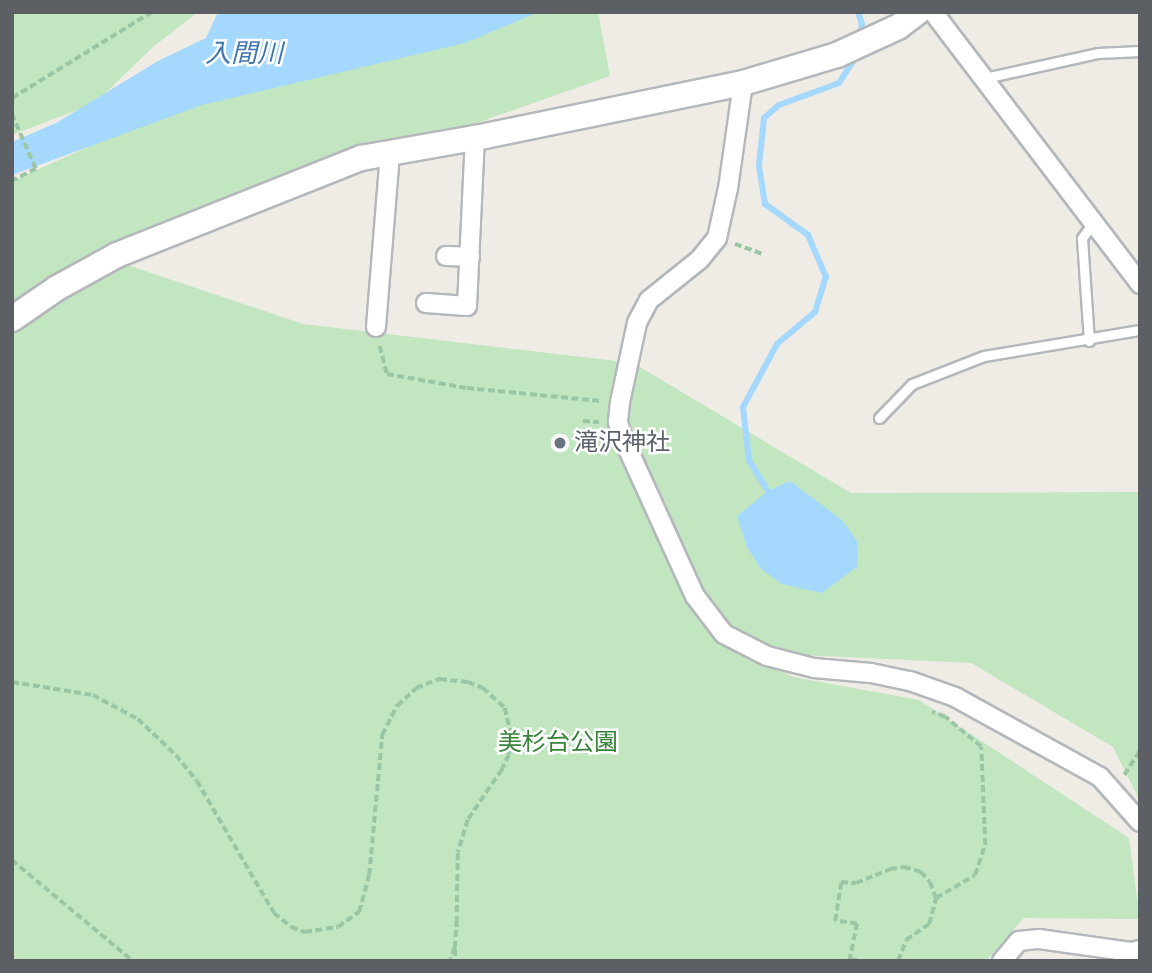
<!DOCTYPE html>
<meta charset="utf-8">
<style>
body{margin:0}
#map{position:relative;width:1152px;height:973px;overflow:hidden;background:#eeece4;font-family:Roboto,"Noto Sans JP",sans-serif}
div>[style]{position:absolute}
.green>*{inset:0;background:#c1e6c0}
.water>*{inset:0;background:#a4d8fe}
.stream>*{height:6px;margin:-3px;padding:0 3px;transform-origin:3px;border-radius:3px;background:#a4d8fe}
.path>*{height:3.5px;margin-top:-1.75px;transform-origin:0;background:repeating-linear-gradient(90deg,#9ac6a5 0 7px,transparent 0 10.5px)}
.roads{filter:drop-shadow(2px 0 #b4b7bb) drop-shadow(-2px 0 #b4b7bb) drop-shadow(0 2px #b4b7bb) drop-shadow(0 -2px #b4b7bb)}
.lane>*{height:9px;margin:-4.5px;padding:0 4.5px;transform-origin:4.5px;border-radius:4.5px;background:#fff}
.street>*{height:18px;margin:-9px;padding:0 9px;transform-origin:9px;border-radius:9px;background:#fff}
.secondary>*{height:24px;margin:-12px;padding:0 12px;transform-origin:12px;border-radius:12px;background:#fff}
.dots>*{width:19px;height:19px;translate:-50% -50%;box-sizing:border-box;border:4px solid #fff;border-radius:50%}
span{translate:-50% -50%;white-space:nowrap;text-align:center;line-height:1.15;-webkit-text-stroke:5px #fff;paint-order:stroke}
.worship-label{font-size:24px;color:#5b616d}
.left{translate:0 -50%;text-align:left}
.park-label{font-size:24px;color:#358238}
.water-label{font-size:26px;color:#4178b0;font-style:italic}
.frame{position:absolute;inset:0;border:14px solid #5c6064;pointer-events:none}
</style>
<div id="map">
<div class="green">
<div style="clip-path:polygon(12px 12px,198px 12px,153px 47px,95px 103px,12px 135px)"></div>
<div style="clip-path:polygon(391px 12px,598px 12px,610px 76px,101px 256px,303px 324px,633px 363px,851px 493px,1140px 492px,1140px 801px,1113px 747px,971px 663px,743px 652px,793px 677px,919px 700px,1129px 838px,1140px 919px,1024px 918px,986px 961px,12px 961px,12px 181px)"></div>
</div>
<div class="water">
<div style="clip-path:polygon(218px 12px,539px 12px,465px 43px,202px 105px,12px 175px,12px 142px,56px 123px,158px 61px,206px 38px)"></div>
<div style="clip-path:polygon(790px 481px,842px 520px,857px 541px,858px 566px,822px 593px,782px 584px,761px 569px,747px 547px,737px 516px,768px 491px)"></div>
</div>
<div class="stream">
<div style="left:858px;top:12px;width:13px;rotate:72deg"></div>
<div style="left:862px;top:24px;width:13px;rotate:99deg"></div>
<div style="left:768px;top:491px;width:36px;rotate:-122deg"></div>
<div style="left:749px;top:460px;width:53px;rotate:-96.5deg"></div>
<div style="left:743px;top:407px;width:72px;rotate:-61.6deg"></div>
<div style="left:777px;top:344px;width:50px;rotate:-40.1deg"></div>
<div style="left:815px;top:312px;width:37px;rotate:-73deg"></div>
<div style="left:826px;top:277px;width:46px;rotate:-113.2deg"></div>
<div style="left:808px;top:235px;width:53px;rotate:-144.2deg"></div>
<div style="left:765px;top:204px;width:39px;rotate:-99deg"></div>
<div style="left:759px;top:165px;width:47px;rotate:-83.9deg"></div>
<div style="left:764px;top:118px;width:20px;rotate:-41deg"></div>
<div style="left:779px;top:105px;width:64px;rotate:-20.1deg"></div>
<div style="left:839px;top:83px;width:33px;rotate:-57deg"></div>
</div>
<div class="path">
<div style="left:12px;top:98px;width:164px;rotate:-31.6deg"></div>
<div style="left:12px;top:114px;width:60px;rotate:66.4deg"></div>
<div style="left:36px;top:169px;width:27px;rotate:153deg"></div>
<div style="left:735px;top:244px;width:30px;rotate:20deg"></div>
<div style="left:380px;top:346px;width:29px;rotate:76deg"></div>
<div style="left:387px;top:374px;width:81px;rotate:9.9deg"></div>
<div style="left:467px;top:388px;width:134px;rotate:5.6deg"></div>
<div style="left:583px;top:421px;width:16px;rotate:4deg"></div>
<div style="left:12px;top:682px;width:82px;rotate:9.1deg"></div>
<div style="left:93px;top:695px;width:51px;rotate:28.1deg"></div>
<div style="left:138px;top:719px;width:52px;rotate:43.5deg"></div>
<div style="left:176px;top:755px;width:33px;rotate:51deg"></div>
<div style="left:197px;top:781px;width:153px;rotate:59.7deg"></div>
<div style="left:274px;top:913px;width:22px;rotate:39deg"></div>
<div style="left:291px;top:927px;width:15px;rotate:20deg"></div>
<div style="left:305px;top:932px;width:33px;rotate:-9deg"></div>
<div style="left:338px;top:927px;width:26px;rotate:-36deg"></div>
<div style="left:359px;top:912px;width:38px;rotate:-75deg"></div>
<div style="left:369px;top:875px;width:141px;rotate:-84.7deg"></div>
<div style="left:382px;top:735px;width:33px;rotate:-63deg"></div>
<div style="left:397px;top:706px;width:26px;rotate:-43deg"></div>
<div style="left:416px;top:688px;width:26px;rotate:-21deg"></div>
<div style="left:440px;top:679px;width:28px;rotate:6deg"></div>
<div style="left:468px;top:682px;width:16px;rotate:22deg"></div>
<div style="left:483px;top:688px;width:30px;rotate:42deg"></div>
<div style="left:505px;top:708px;width:32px;rotate:77deg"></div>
<div style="left:512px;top:739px;width:16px;rotate:101deg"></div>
<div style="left:509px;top:755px;width:17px;rotate:115deg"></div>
<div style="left:502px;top:770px;width:60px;rotate:124.2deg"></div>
<div style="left:468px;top:820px;width:34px;rotate:107deg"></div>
<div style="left:458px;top:853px;width:67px;rotate:90.9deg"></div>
<div style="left:457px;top:920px;width:28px;rotate:94deg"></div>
<div style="left:455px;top:948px;width:14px;rotate:111deg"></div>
<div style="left:1124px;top:775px;width:30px;rotate:-57deg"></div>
<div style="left:12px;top:860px;width:158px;rotate:39.9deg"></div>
<div style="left:455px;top:949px;width:12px;rotate:85deg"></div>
<div style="left:850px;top:959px;width:12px;rotate:9deg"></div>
<div style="left:849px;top:961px;width:38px;rotate:-78deg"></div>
<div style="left:857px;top:924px;width:22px;rotate:-172deg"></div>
<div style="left:835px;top:921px;width:39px;rotate:-81deg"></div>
<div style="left:841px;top:882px;width:15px;rotate:4deg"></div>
<div style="left:856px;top:883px;width:37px;rotate:-22deg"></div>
<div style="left:890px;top:869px;width:14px;rotate:-8deg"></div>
<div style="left:904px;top:867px;width:18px;rotate:16deg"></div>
<div style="left:921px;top:872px;width:13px;rotate:48deg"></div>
<div style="left:930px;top:882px;width:17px;rotate:69deg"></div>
<div style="left:936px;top:898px;width:45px;rotate:-30.5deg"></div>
<div style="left:975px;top:875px;width:32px;rotate:-72deg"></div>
<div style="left:985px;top:845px;width:98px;rotate:-92.3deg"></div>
<div style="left:981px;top:747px;width:47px;rotate:-140.2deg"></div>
<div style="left:945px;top:717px;width:14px;rotate:-159deg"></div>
<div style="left:898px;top:961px;width:22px;rotate:-69deg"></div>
<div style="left:906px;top:940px;width:28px;rotate:-35deg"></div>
<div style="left:929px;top:924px;width:27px;rotate:-75deg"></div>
</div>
<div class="roads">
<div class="lane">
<div style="left:985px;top:78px;width:116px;rotate:-12.5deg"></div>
<div style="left:1098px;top:53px;width:42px;rotate:-2.7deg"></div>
<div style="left:1089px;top:341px;width:103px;rotate:-93.9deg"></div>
<div style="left:1082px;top:238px;width:19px;rotate:-54deg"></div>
<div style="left:879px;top:418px;width:47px;rotate:-45.9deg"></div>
<div style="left:912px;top:384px;width:77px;rotate:-21.3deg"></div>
<div style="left:984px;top:356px;width:158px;rotate:-9.5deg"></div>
</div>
<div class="street">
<div style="left:933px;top:12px;width:342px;rotate:52.7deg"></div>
<div style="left:743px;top:83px;width:106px;rotate:98.1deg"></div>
<div style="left:728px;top:188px;width:51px;rotate:102.4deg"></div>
<div style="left:717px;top:238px;width:28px;rotate:129deg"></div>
<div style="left:699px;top:260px;width:64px;rotate:141.3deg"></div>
<div style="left:649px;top:300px;width:26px;rotate:118deg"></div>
<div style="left:637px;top:323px;width:81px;rotate:102.1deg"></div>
<div style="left:620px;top:402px;width:20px;rotate:96deg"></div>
<div style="left:618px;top:422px;width:15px;rotate:74deg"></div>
<div style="left:622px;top:436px;width:176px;rotate:65.5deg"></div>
<div style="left:695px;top:596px;width:48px;rotate:52.7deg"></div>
<div style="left:724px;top:634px;width:48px;rotate:27.1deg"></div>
<div style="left:767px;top:656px;width:49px;rotate:14.3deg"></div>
<div style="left:814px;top:668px;width:57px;rotate:5deg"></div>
<div style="left:871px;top:673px;width:40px;rotate:12deg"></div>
<div style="left:910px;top:681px;width:48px;rotate:19.6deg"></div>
<div style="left:955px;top:697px;width:166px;rotate:28.9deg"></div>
<div style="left:1100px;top:777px;width:60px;rotate:48.4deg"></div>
<div style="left:446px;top:256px;width:24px;rotate:2deg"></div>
<div style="left:426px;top:303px;width:41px;rotate:4.2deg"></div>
<div style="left:467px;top:306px;width:168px;rotate:-87.3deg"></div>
<div style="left:376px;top:327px;width:175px;rotate:-85.4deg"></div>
<div style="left:1002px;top:961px;width:26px;rotate:-50deg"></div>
<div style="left:1019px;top:941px;width:20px;rotate:-6deg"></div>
<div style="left:1039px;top:939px;width:94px;rotate:8deg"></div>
<div style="left:1132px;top:952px;width:8px;rotate:-14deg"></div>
</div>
<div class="secondary">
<div style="left:12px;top:319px;width:55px;rotate:-34.6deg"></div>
<div style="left:57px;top:288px;width:68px;rotate:-28.8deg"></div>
<div style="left:117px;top:255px;width:263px;rotate:-21.7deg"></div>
<div style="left:361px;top:158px;width:116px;rotate:-10deg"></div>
<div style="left:475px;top:138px;width:274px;rotate:-11.6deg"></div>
<div style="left:743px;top:83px;width:98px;rotate:-16.6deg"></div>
<div style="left:837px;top:55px;width:67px;rotate:-24.7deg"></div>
<div style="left:898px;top:27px;width:25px;rotate:-37deg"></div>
</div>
</div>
<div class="dots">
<div style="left:560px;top:443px;background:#6b7280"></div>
</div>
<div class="worship-label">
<span class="left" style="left:574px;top:443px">滝沢神社</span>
</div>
<div class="park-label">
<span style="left:558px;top:743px">美杉台公園</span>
</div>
<div class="water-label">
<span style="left:244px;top:54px">入間川</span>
</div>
<div class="frame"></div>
</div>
